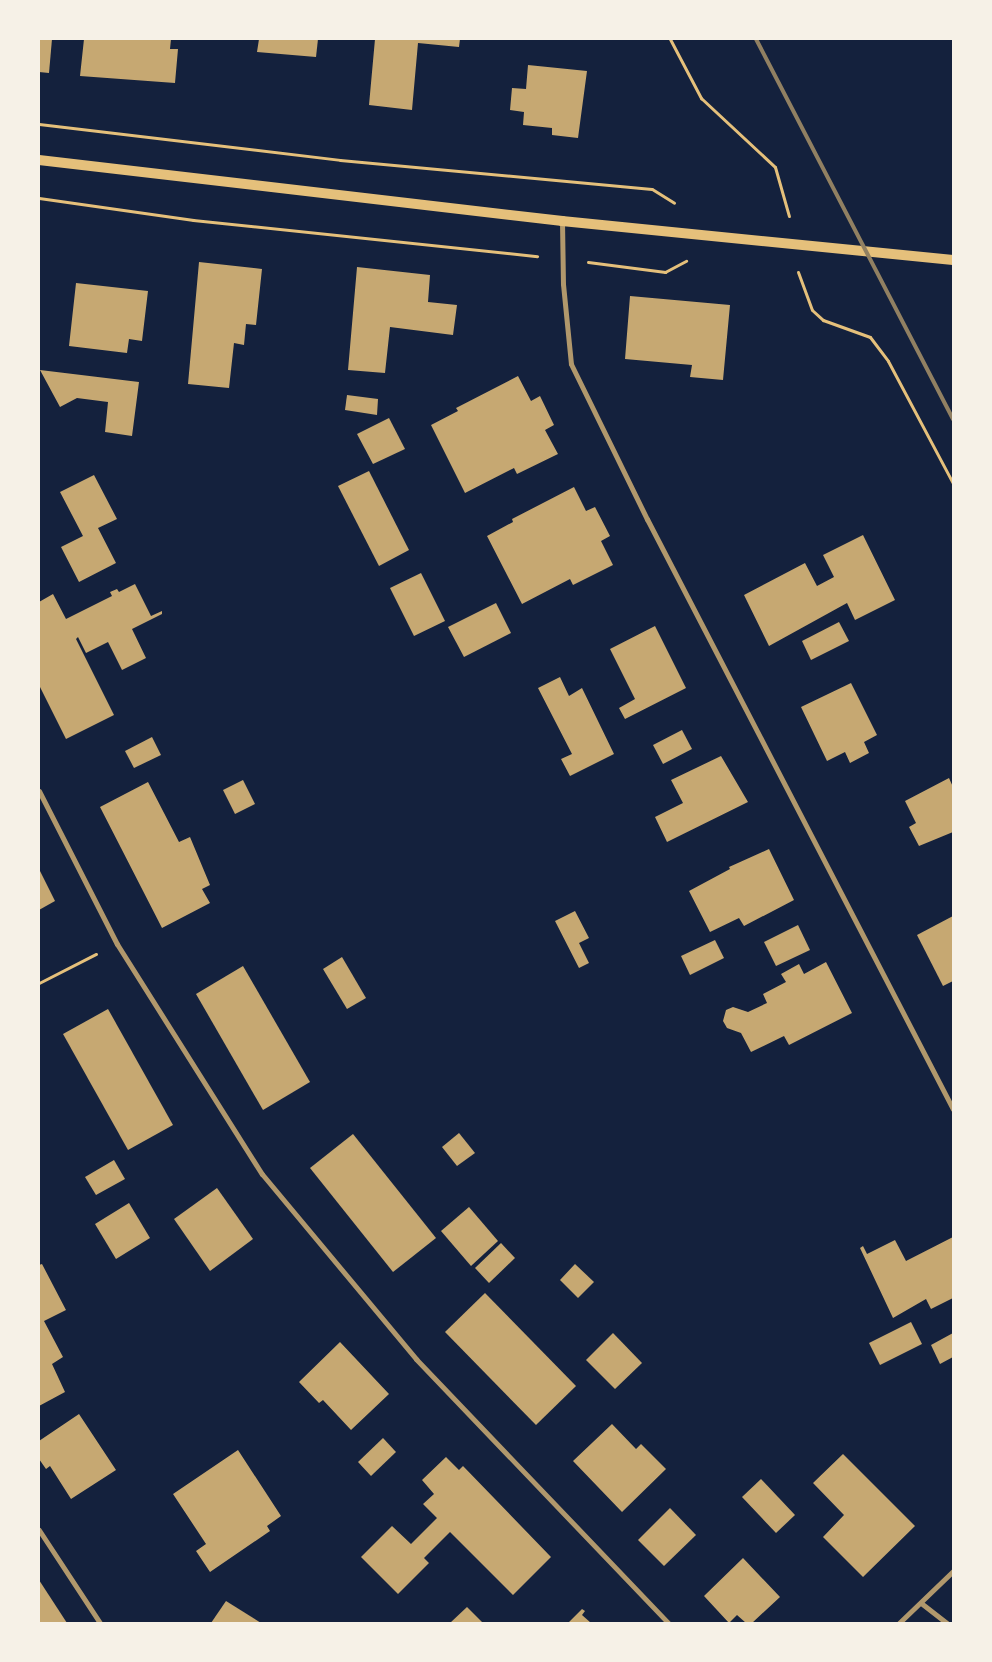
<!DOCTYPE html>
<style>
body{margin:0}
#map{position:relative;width:992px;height:1662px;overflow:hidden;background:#14213d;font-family:Poppins,sans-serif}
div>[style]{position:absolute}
.building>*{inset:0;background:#c6a872}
.path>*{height:3px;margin:-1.5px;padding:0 1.5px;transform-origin:1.5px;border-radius:1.5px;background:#e5c07b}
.minor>*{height:5px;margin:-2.5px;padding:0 2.5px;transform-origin:2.5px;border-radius:2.5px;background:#b1986c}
.secondary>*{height:10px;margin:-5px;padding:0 5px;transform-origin:5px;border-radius:5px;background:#e5c07b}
.rail>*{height:4px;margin:-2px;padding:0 2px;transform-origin:2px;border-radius:2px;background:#918062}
span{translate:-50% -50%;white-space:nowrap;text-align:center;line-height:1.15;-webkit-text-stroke:4.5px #f6f1e7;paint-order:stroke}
.frame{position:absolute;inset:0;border:40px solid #f6f1e7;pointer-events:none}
</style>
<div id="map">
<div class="building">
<div style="clip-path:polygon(39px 39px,52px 39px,49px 73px,39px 72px)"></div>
<div style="clip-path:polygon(84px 39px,171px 39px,170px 49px,178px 49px,175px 83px,80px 76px)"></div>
<div style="clip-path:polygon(259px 39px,318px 39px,316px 57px,257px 52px)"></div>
<div style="clip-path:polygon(375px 39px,460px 39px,459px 47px,418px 43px,412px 110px,369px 105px)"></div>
<div style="clip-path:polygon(528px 65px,587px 71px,578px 138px,552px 135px,552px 128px,523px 125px,524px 112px,510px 110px,512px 88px,526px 89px)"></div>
<div style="clip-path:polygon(199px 262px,262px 269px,256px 325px,246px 324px,244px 345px,234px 343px,229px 388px,188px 384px)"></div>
<div style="clip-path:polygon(357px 267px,430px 275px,428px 302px,457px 305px,453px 335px,390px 327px,385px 373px,348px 370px)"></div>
<div style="clip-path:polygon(76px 283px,148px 291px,142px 341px,129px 339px,127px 353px,69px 346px)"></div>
<div style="clip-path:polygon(630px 296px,730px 305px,723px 380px,690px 377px,692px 365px,625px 359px)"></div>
<div style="clip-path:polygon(40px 370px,139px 382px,132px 436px,105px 432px,108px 402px,77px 398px,60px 407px)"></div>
<div style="clip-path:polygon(518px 376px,531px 401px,540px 396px,554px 425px,545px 430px,558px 454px,517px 474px,514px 468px,465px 493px,431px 425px,458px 411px,456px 408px)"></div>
<div style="clip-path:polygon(347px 395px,378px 399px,377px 415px,345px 410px)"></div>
<div style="clip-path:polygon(389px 418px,405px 449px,373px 464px,357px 434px)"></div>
<div style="clip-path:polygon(369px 471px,409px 550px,379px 566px,338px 486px)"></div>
<div style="clip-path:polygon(94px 475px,117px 519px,98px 528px,116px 563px,79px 582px,61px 547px,83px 536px,60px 492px)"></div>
<div style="clip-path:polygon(574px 487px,586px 511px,595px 507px,610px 536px,601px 541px,613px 565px,573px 585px,570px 579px,522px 604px,487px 536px,513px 522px,512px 519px)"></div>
<div style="clip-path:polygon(863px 535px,895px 600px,855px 620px,847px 603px,769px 646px,744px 595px,805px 563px,817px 586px,834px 577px,823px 555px)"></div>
<div style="clip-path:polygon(421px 573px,445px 621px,414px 636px,390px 588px)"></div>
<div style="clip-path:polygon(135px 584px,151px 616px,162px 611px,162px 614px,132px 629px,146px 658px,122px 670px,108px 642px,86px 653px,78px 637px,76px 639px,114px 715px,66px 739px,39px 685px,39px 602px,53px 594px,66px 619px,112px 596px,110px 592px,117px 589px,119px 592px)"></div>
<div style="clip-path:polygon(496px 603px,511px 633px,464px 657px,448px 627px)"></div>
<div style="clip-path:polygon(839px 622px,849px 641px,811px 660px,802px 641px)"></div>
<div style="clip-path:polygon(655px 626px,686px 688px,625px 719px,619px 708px,635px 699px,610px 649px)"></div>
<div style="clip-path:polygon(560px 677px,569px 696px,582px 688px,614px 754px,570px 776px,561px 759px,572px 754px,538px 688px)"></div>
<div style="clip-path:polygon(851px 683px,877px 735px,864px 742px,869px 753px,850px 763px,845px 752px,827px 761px,801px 707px)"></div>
<div style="clip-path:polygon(682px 730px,692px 749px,663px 764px,653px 745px)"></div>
<div style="clip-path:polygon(152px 737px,161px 755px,134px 768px,125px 751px)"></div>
<div style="clip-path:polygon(721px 756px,748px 802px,667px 842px,655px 817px,683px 803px,671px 780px)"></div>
<div style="clip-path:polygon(949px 778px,953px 787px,953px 832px,919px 846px,909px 827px,916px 823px,905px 801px)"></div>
<div style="clip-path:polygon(243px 780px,255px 804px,235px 814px,223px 790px)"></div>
<div style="clip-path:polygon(148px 782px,179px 842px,190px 837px,210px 885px,202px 889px,210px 903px,162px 928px,100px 807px)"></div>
<div style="clip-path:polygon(769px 849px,794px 900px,744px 926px,739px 918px,710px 932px,689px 891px,730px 869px,729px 867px)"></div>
<div style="clip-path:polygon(39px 869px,55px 901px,39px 910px)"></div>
<div style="clip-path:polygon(575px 911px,589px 938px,579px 943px,589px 963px,579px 968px,555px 921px)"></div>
<div style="clip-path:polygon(953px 916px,953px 981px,943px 986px,917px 935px)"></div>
<div style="clip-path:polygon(798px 925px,810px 950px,776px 966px,764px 942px)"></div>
<div style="clip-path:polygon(715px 940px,724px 958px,690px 975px,681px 956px)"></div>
<div style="clip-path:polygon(342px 957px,366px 998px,347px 1009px,323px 969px)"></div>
<div style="clip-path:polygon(826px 962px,852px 1013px,789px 1045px,784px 1036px,751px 1052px,741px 1033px,727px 1028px,723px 1021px,726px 1010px,733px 1007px,748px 1012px,767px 1003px,763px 994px,786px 982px,781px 974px,799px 964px,804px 974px)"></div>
<div style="clip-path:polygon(243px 966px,310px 1082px,263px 1110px,196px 994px)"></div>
<div style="clip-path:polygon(108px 1009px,173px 1125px,128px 1150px,63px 1034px)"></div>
<div style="clip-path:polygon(459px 1133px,475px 1153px,457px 1166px,442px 1147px)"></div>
<div style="clip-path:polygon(353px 1134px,436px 1238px,393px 1272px,310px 1168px)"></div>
<div style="clip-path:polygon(114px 1160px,125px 1179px,96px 1195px,85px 1177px)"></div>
<div style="clip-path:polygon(217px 1188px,253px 1239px,210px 1271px,174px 1219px)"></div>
<div style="clip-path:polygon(129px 1203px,150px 1238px,116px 1259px,95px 1224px)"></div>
<div style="clip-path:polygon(469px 1207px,498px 1241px,471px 1266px,441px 1231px)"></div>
<div style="clip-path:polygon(953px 1237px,953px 1298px,931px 1309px,926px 1299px,893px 1318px,860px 1248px,863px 1246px,867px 1254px,895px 1240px,906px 1261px)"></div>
<div style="clip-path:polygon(501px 1243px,515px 1258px,489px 1283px,475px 1268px)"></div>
<div style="clip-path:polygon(42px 1264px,66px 1310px,44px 1321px,63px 1357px,52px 1364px,65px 1392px,39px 1406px,39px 1265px)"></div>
<div style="clip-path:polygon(575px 1264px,594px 1282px,578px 1298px,560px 1280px)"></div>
<div style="clip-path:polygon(485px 1293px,576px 1386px,536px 1425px,445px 1332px)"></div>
<div style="clip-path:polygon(911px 1322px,922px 1344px,880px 1365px,869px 1343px)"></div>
<div style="clip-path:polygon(613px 1333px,642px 1363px,615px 1389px,586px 1360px)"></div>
<div style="clip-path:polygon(953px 1333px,953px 1357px,940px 1364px,931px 1345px)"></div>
<div style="clip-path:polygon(340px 1342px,389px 1394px,351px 1430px,323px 1400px,319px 1403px,299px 1382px)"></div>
<div style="clip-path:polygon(79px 1414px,116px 1470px,71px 1499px,50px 1466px,46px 1469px,39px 1459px,39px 1441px)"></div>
<div style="clip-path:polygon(612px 1424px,636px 1449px,641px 1444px,666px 1469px,622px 1512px,573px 1461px)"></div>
<div style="clip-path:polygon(383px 1438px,396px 1452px,371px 1476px,358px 1462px)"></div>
<div style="clip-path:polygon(238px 1450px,281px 1516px,267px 1526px,270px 1531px,210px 1572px,196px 1551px,206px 1544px,173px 1494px)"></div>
<div style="clip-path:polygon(843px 1454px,915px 1526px,863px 1577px,823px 1537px,844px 1515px,813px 1483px)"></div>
<div style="clip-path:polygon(446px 1457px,459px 1470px,463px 1466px,551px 1557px,513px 1595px,450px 1532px,424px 1558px,429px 1563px,398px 1594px,361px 1557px,392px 1526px,411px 1544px,437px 1518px,423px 1504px,434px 1494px,422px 1480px)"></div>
<div style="clip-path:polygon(761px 1479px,795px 1515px,776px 1533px,742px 1497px)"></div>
<div style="clip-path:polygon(670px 1508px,696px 1535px,664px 1566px,638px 1540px)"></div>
<div style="clip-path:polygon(743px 1558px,780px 1597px,752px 1623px,746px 1623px,737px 1615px,729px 1623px,704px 1596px)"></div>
<div style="clip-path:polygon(39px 1580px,67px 1623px,39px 1623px)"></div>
<div style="clip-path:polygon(226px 1601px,261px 1623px,211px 1623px)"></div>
<div style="clip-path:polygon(467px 1607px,483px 1623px,450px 1623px)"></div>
<div style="clip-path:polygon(582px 1609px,585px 1611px,582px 1615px,591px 1623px,568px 1623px)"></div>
</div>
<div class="path">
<div style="left:670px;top:39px;width:67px;rotate:62.3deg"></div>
<div style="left:701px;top:98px;width:101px;rotate:43deg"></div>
<div style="left:775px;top:167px;width:51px;rotate:74.1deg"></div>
<div style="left:39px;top:124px;width:303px;rotate:6.8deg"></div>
<div style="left:340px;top:160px;width:313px;rotate:5.3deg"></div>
<div style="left:652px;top:189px;width:26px;rotate:32deg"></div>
<div style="left:39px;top:198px;width:156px;rotate:8.1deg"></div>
<div style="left:193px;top:220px;width:346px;rotate:6deg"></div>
<div style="left:588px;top:262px;width:78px;rotate:7.4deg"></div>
<div style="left:665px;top:272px;width:24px;rotate:-28deg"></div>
<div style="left:798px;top:272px;width:40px;rotate:69.8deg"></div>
<div style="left:812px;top:310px;width:15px;rotate:42deg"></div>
<div style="left:823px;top:320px;width:50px;rotate:19.9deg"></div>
<div style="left:870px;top:337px;width:30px;rotate:53deg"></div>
<div style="left:888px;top:361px;width:138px;rotate:62deg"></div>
<div style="left:39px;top:983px;width:64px;rotate:-27deg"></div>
</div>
<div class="minor">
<div style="left:562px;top:221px;width:63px;rotate:89.1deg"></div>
<div style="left:563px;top:284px;width:80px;rotate:84.3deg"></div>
<div style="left:571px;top:364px;width:173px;rotate:63.9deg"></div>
<div style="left:647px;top:519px;width:665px;rotate:62.59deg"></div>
<div style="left:39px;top:791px;width:172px;rotate:63deg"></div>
<div style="left:117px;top:944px;width:272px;rotate:57.8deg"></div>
<div style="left:262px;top:1174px;width:241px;rotate:50.2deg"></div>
<div style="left:416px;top:1359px;width:365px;rotate:46.3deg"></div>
<div style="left:39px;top:1530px;width:111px;rotate:56.7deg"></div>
<div style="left:921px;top:1603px;width:33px;rotate:38deg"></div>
<div style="left:899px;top:1623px;width:75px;rotate:-43.9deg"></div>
</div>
<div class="secondary">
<div style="left:39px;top:160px;width:527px;rotate:6.65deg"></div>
<div style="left:562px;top:221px;width:393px;rotate:5.7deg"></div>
</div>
<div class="rail">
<div style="left:756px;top:39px;width:428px;rotate:62.6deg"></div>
</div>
<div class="frame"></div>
</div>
